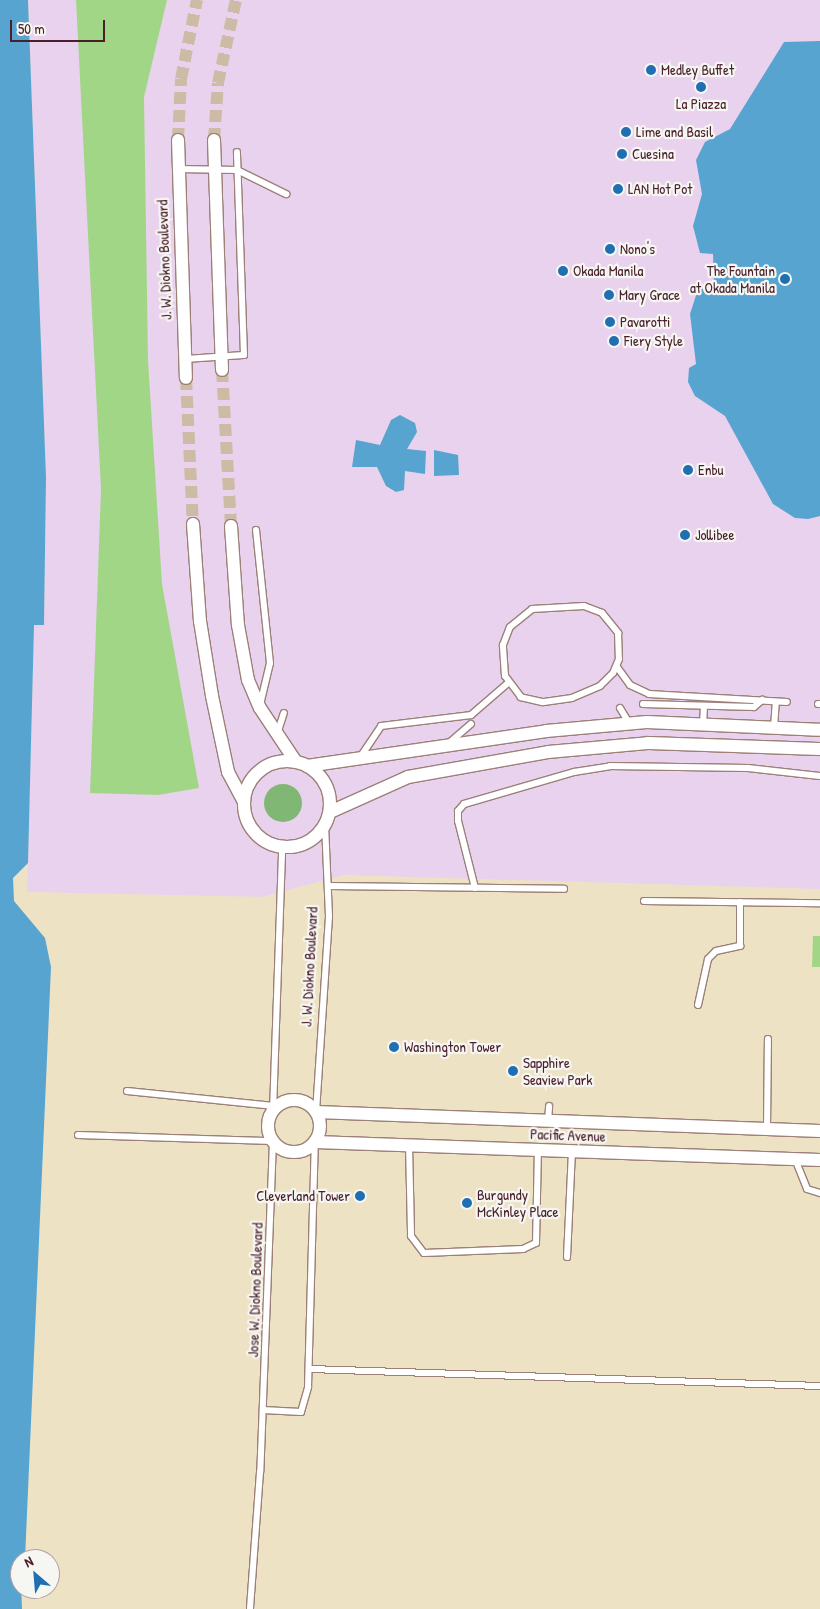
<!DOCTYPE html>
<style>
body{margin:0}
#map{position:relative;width:820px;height:1609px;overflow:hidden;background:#eee2c5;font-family:"Patrick Hand",sans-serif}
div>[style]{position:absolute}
.built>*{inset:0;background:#e9d2ed}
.green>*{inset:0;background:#a2d687}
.forest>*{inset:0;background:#81b774}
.round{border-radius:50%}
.water>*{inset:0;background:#57a4d0}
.minor-tunnel>*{height:12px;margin-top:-6px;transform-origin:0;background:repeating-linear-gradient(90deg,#cdbba6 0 12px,transparent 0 18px)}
.roads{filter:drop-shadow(1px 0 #9c8078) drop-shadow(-1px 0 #9c8078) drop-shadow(0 1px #9c8078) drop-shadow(0 -1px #9c8078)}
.service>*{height:6px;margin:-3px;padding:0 3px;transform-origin:3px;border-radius:3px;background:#fff}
.minor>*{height:12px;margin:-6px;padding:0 6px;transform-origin:6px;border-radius:6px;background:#fff}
.minor>.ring{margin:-6px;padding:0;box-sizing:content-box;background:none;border:12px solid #fff;border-radius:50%}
.dots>*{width:14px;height:14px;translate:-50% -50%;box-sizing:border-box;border:2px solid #f6f6f2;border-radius:50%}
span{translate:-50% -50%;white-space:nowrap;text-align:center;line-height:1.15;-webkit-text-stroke:4.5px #f6f6f2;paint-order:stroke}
.poi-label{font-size:15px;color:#4a1f2b}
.left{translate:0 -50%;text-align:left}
.right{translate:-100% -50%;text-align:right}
.street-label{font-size:15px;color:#4a1f2b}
.north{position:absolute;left:10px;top:1549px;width:50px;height:50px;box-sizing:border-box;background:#f6f6f2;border:1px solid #b1a0a2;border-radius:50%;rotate:333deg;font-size:14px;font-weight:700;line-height:20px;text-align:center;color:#4a1f2b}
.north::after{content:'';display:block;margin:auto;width:18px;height:22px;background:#1f6fb2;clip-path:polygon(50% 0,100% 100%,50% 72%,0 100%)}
.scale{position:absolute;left:10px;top:20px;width:95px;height:22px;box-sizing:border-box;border:2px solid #4a1f2b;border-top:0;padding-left:6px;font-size:15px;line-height:18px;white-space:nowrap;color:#4a1f2b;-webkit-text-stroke:4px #f6f6f2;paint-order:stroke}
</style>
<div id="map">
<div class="built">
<div style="clip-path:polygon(28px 0,820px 0,820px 889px,344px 875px,262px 897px,27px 892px,34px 625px,44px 625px,46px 477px)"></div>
</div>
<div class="green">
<div style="clip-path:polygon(76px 0,167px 0,144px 97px,148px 360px,162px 584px,199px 788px,158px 795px,90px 793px,101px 489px)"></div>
<div style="clip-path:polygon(813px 936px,820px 936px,820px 967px,812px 967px)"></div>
</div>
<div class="forest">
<div class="round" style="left:264px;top:784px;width:38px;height:38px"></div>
</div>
<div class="water">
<div style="clip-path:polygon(0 0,28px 0,46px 477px,44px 625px,34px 625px,28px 863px,13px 878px,14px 901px,45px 938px,51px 967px,25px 1559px,20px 1559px,22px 1609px,0 1609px)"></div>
<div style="clip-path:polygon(820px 41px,820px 516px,808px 519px,795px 518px,773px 504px,725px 416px,695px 396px,688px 382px,689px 368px,696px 364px,690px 314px,699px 286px,714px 284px,713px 254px,700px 253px,693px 226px,702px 194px,696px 160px,705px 142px,730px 129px,784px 42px)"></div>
<div style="clip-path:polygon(400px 415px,415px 423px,417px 432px,407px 449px,426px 451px,425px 474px,405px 471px,404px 490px,396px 492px,386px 486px,377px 467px,352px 467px,356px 440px,380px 445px,391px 420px)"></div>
<div style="clip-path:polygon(434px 450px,458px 455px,459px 475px,434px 476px)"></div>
</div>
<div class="minor-tunnel">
<div style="left:178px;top:140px;width:61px;rotate:-87.2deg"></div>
<div style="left:181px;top:79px;width:81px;rotate:-78.6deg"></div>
<div style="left:214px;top:140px;width:57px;rotate:-86deg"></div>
<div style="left:218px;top:83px;width:85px;rotate:-77.8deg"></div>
<div style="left:222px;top:370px;width:156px;rotate:86.7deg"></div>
<div style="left:186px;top:378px;width:146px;rotate:87.3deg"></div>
</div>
<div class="roads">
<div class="service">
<div style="left:178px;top:169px;width:59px;rotate:1deg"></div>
<div style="left:237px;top:170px;width:55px;rotate:26.1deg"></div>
<div style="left:185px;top:359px;width:59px;rotate:-3.9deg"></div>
<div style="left:244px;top:355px;width:203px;rotate:-92deg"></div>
<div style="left:256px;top:530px;width:134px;rotate:84deg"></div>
<div style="left:270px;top:663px;width:43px;rotate:103.4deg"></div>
<div style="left:584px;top:606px;width:19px;rotate:21deg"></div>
<div style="left:602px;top:613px;width:26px;rotate:51deg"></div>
<div style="left:618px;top:633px;width:26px;rotate:88deg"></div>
<div style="left:619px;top:659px;width:15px;rotate:113deg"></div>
<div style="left:613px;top:673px;width:18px;rotate:135deg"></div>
<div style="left:600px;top:686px;width:30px;rotate:157deg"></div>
<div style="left:572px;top:698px;width:30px;rotate:172deg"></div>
<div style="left:542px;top:702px;width:22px;rotate:-167deg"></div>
<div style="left:521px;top:697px;width:26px;rotate:-127deg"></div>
<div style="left:505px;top:676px;width:31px;rotate:-94deg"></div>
<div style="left:503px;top:645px;width:19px;rotate:-69deg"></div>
<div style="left:510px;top:627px;width:28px;rotate:-39deg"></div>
<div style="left:532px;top:609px;width:52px;rotate:-3.3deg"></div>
<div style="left:617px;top:667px;width:22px;rotate:54deg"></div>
<div style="left:630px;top:685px;width:21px;rotate:25deg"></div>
<div style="left:649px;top:694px;width:138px;rotate:3.3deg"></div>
<div style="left:643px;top:704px;width:111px;rotate:1.5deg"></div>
<div style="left:754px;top:707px;width:11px;rotate:-41deg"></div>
<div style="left:818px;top:704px;width:2px"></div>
<div style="left:620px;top:708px;width:17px;rotate:59deg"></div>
<div style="left:703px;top:725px;width:19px;rotate:-87deg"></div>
<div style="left:774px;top:728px;width:26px;rotate:-86deg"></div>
<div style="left:277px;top:734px;width:22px;rotate:-72deg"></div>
<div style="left:449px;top:743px;width:29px;rotate:-41deg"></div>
<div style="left:361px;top:756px;width:36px;rotate:-56deg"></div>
<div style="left:381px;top:726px;width:91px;rotate:-7deg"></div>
<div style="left:471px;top:715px;width:49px;rotate:-40.9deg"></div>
<div style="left:329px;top:886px;width:235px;rotate:0.7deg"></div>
<div style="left:475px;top:888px;width:69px;rotate:-104.2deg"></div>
<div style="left:458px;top:821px;width:10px;rotate:-90deg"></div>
<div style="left:458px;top:811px;width:9px;rotate:-49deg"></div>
<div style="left:464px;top:804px;width:115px;rotate:-16.2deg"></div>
<div style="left:574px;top:772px;width:36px;rotate:-9deg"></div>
<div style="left:610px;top:766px;width:138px;rotate:0.8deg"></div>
<div style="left:748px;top:768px;width:72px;rotate:6.3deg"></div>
<div style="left:644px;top:901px;width:176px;rotate:0.7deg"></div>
<div style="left:698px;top:1005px;width:47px;rotate:-77.7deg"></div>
<div style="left:708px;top:959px;width:11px;rotate:-45deg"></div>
<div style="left:716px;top:951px;width:25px;rotate:-12deg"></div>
<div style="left:740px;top:946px;width:44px;rotate:-90deg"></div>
<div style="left:127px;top:1091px;width:148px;rotate:5.8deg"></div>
<div style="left:273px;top:1111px;width:264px;rotate:-88deg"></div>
<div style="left:316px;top:1112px;width:196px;rotate:-86.2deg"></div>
<div style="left:329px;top:916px;width:92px;rotate:-92.5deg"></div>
<div style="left:548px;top:1122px;width:16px;rotate:-86deg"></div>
<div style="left:767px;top:1129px;width:90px;rotate:-89.4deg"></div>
<div style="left:78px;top:1135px;width:195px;rotate:1.8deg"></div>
<div style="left:273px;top:1141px;width:331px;rotate:92.2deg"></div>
<div style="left:260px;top:1472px;width:137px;rotate:94.2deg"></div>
<div style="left:409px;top:1145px;width:91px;rotate:88.7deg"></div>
<div style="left:411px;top:1236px;width:21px;rotate:53deg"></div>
<div style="left:424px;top:1253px;width:99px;rotate:-2.3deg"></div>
<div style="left:523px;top:1249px;width:14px;rotate:-25deg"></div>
<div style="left:536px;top:1243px;width:93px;rotate:-88.8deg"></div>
<div style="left:795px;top:1159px;width:32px;rotate:68deg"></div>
<div style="left:807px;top:1189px;width:14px;rotate:17deg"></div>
<div style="left:567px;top:1257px;width:105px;rotate:-87.3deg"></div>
<div style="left:310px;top:1369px;width:510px;rotate:1.91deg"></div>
<div style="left:263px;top:1410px;width:38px;rotate:3deg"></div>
<div style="left:301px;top:1412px;width:26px;rotate:-74deg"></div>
<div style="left:308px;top:1387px;width:245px;rotate:-88.4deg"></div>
</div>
<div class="minor">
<div style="left:178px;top:140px;width:238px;rotate:88.1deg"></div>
<div style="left:214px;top:140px;width:230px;rotate:88deg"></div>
<div style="left:193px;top:524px;width:97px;rotate:85.9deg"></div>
<div style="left:200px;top:621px;width:76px;rotate:80.9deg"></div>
<div style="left:212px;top:696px;width:78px;rotate:78.1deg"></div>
<div style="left:228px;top:772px;width:34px;rotate:62deg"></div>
<div style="left:231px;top:526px;width:99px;rotate:86deg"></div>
<div style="left:238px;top:625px;width:56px;rotate:79.7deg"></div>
<div style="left:248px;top:680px;width:30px;rotate:67deg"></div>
<div style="left:260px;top:708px;width:65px;rotate:56.3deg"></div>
<div class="ring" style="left:244px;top:761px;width:74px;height:74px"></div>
<div style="left:307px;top:766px;width:242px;rotate:-8.3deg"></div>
<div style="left:546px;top:731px;width:101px;rotate:-5.1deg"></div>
<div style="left:647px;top:722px;width:173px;rotate:2.6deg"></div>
<div style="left:330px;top:812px;width:85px;rotate:-24.2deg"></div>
<div style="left:408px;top:777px;width:142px;rotate:-10.1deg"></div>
<div style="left:548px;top:752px;width:100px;rotate:-5.1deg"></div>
<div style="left:648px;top:743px;width:172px;rotate:2deg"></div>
<div class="ring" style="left:268px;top:1100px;width:40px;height:40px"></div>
<div style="left:316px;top:1112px;width:504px;rotate:2.16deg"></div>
<div style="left:315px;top:1142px;width:505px;rotate:2.04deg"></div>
</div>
</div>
<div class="dots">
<div style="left:651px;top:70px;background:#1f6fb2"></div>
<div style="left:701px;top:87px;background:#1f6fb2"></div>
<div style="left:626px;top:132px;background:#1f6fb2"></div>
<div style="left:622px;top:154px;background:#1f6fb2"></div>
<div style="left:618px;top:189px;background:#1f6fb2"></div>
<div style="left:610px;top:249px;background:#1f6fb2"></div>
<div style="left:563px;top:271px;background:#1f6fb2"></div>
<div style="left:785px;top:279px;background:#1f6fb2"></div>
<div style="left:609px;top:295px;background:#1f6fb2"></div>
<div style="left:610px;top:322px;background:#1f6fb2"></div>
<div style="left:614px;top:341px;background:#1f6fb2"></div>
<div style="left:688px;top:470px;background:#1f6fb2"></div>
<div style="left:685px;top:535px;background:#1f6fb2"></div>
<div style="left:394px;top:1047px;background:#1f6fb2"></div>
<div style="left:513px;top:1071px;background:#1f6fb2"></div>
<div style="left:360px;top:1196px;background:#1f6fb2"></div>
<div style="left:467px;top:1203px;background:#1f6fb2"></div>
</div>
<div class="poi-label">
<span class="left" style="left:661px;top:70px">Medley Buffet</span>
<span style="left:701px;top:104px">La Piazza</span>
<span class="left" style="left:636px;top:132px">Lime and Basil</span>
<span class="left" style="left:632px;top:154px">Cuesina</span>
<span class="left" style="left:628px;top:189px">LAN Hot Pot</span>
<span class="left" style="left:620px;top:249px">Nono's</span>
<span class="right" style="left:775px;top:279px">The Fountain<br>at Okada Manila</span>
<span class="left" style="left:573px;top:271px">Okada Manila</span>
<span class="left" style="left:619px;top:295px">Mary Grace</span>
<span class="left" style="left:620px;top:322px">Pavarotti</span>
<span class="left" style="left:624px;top:341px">Fiery Style</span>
<span class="left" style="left:698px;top:470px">Enbu</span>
<span class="left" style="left:695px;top:535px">Jollibee</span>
<span class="left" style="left:404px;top:1047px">Washington Tower</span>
<span class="left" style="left:523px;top:1071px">Sapphire<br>Seaview Park</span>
<span class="left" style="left:477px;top:1203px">Burgundy<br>McKinley Place</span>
<span class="right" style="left:350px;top:1196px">Cleverland Tower</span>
</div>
<div class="street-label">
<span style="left:164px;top:260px;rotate:-92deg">J. W. Diokno Boulevard</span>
<span style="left:309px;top:967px;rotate:-87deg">J. W. Diokno Boulevard</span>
<span style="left:568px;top:1135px;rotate:2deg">Pacific Avenue</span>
<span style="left:255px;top:1290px;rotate:-88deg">Jose W. Diokno Boulevard</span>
</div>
<div class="north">N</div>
<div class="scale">50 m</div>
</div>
